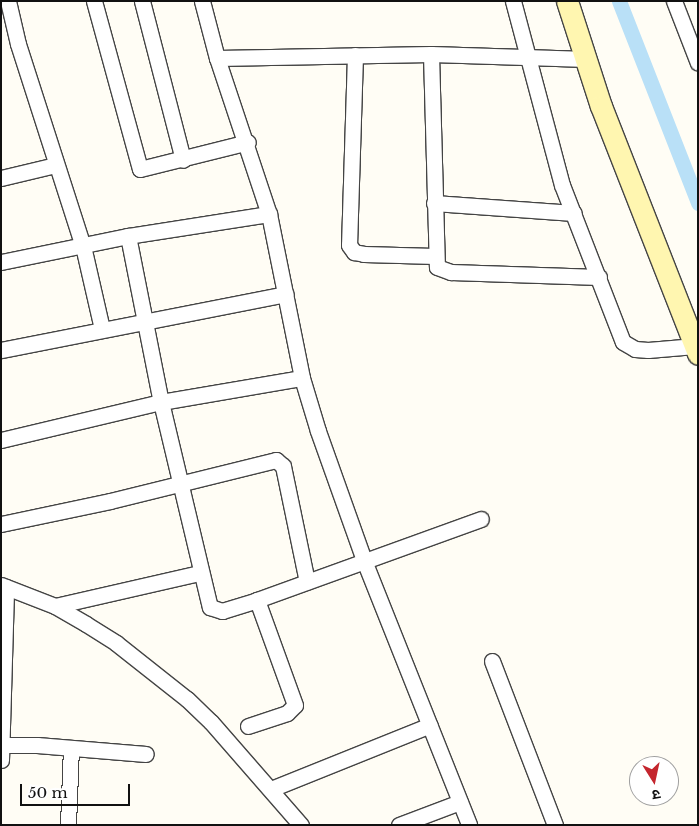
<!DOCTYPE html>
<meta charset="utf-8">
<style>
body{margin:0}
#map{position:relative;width:699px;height:826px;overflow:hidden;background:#fffdf5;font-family:"Libre Baskerville","Noto Sans Devanagari",serif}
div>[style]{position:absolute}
.canal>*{height:15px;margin:-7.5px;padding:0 7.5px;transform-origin:7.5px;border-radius:7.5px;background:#b9e0f7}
.roads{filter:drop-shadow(1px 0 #444) drop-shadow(-1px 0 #444) drop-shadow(0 1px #444) drop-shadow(0 -1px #444)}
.minor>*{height:15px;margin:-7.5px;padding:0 7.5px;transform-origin:7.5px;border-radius:7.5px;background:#fff}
.secondary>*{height:21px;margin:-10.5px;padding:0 10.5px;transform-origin:10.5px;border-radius:10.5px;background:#fff6b0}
span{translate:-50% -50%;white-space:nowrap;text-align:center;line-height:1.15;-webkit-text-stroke:5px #fff;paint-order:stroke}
.frame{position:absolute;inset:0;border:2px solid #111;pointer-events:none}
.north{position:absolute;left:629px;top:756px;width:50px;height:50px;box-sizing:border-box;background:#fff;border:1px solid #a0a0a0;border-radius:50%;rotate:170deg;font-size:14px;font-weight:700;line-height:20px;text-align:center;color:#111}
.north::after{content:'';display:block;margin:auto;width:18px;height:22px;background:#c4262e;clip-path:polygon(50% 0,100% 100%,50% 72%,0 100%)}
.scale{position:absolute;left:20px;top:784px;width:110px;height:22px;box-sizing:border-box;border:2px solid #111;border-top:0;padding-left:6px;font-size:15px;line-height:18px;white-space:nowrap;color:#111;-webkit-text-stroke:4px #fff;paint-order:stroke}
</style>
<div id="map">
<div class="canal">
<div style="left:619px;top:1px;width:217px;rotate:68.6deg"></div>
</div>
<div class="roads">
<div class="minor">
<div style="left:8px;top:1px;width:44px;rotate:76.9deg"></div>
<div style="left:18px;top:44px;width:212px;rotate:72.2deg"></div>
<div style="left:83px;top:246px;width:85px;rotate:77.1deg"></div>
<div style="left:94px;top:1px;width:174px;rotate:74.7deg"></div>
<div style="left:140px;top:169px;width:111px;rotate:-14deg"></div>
<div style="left:142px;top:1px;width:164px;rotate:75.5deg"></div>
<div style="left:202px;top:1px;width:59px;rotate:75.3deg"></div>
<div style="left:217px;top:58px;width:164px;rotate:71.6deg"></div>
<div style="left:269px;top:214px;width:167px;rotate:78.6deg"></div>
<div style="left:302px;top:378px;width:55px;rotate:73.2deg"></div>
<div style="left:318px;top:431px;width:140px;rotate:70.4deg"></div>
<div style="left:365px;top:563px;width:282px;rotate:68.3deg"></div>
<div style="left:513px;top:1px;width:190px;rotate:75.1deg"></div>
<div style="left:562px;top:185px;width:168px;rotate:68.8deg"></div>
<div style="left:623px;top:342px;width:14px;rotate:30deg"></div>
<div style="left:635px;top:349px;width:13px;rotate:4deg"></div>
<div style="left:648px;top:350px;width:47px;rotate:-4.9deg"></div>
<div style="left:674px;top:1px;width:66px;rotate:68.8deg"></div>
<div style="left:431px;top:54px;width:213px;rotate:88.4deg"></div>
<div style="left:437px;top:267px;width:15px;rotate:20deg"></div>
<div style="left:451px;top:272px;width:148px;rotate:1.9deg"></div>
<div style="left:355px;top:55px;width:190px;rotate:91.8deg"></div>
<div style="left:349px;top:245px;width:9px;rotate:54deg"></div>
<div style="left:354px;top:252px;width:10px;rotate:11deg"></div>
<div style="left:364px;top:254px;width:71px;rotate:1.6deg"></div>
<div style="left:217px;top:58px;width:214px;rotate:-1.1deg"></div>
<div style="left:431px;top:54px;width:156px;rotate:1.8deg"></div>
<div style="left:1px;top:178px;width:56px;rotate:-13.5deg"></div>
<div style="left:434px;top:203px;width:140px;rotate:4.1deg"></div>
<div style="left:128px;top:236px;width:169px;rotate:78.8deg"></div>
<div style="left:161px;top:402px;width:211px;rotate:76.6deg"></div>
<div style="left:210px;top:607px;width:13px;rotate:18deg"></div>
<div style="left:222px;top:611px;width:37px;rotate:-17deg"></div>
<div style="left:257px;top:600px;width:238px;rotate:-19.9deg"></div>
<div style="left:1px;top:262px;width:130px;rotate:-11.6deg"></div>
<div style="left:128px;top:236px;width:143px;rotate:-8.9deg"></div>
<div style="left:1px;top:350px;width:290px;rotate:-11.1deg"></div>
<div style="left:1px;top:440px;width:164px;rotate:-13.4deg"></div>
<div style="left:161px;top:402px;width:143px;rotate:-9.7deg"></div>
<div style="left:1px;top:524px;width:111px;rotate:-11.9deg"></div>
<div style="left:110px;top:501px;width:171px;rotate:-13.9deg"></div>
<div style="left:276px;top:460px;width:9px;rotate:41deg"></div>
<div style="left:283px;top:466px;width:118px;rotate:78.3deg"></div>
<div style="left:1px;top:585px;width:58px;rotate:21.3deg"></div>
<div style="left:55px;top:606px;width:36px;rotate:30deg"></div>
<div style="left:86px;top:624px;width:36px;rotate:32deg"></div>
<div style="left:116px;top:643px;width:90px;rotate:38.3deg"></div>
<div style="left:187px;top:699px;width:33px;rotate:44deg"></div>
<div style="left:211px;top:722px;width:137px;rotate:48.9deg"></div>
<div style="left:55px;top:606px;width:148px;rotate:-12.9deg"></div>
<div style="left:492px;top:661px;width:176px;rotate:69deg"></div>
<div style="left:248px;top:726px;width:41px;rotate:-18.4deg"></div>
<div style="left:287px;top:713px;width:11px;rotate:-45deg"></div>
<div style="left:295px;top:705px;width:112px;rotate:-109.9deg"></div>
<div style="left:1px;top:745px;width:36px"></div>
<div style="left:37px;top:745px;width:109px;rotate:4.7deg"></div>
<div style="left:1px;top:760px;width:173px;rotate:-88.3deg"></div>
<div style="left:271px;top:789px;width:171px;rotate:-21.9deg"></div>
<div style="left:68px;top:825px;width:77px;rotate:-87.8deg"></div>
<div style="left:399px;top:825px;width:65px;rotate:-20.7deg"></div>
</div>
<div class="secondary">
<div style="left:567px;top:1px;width:110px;rotate:72.1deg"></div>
<div style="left:601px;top:106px;width:266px;rotate:68.6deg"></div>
</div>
</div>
<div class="frame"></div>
<div class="north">उ</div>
<div class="scale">50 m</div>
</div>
